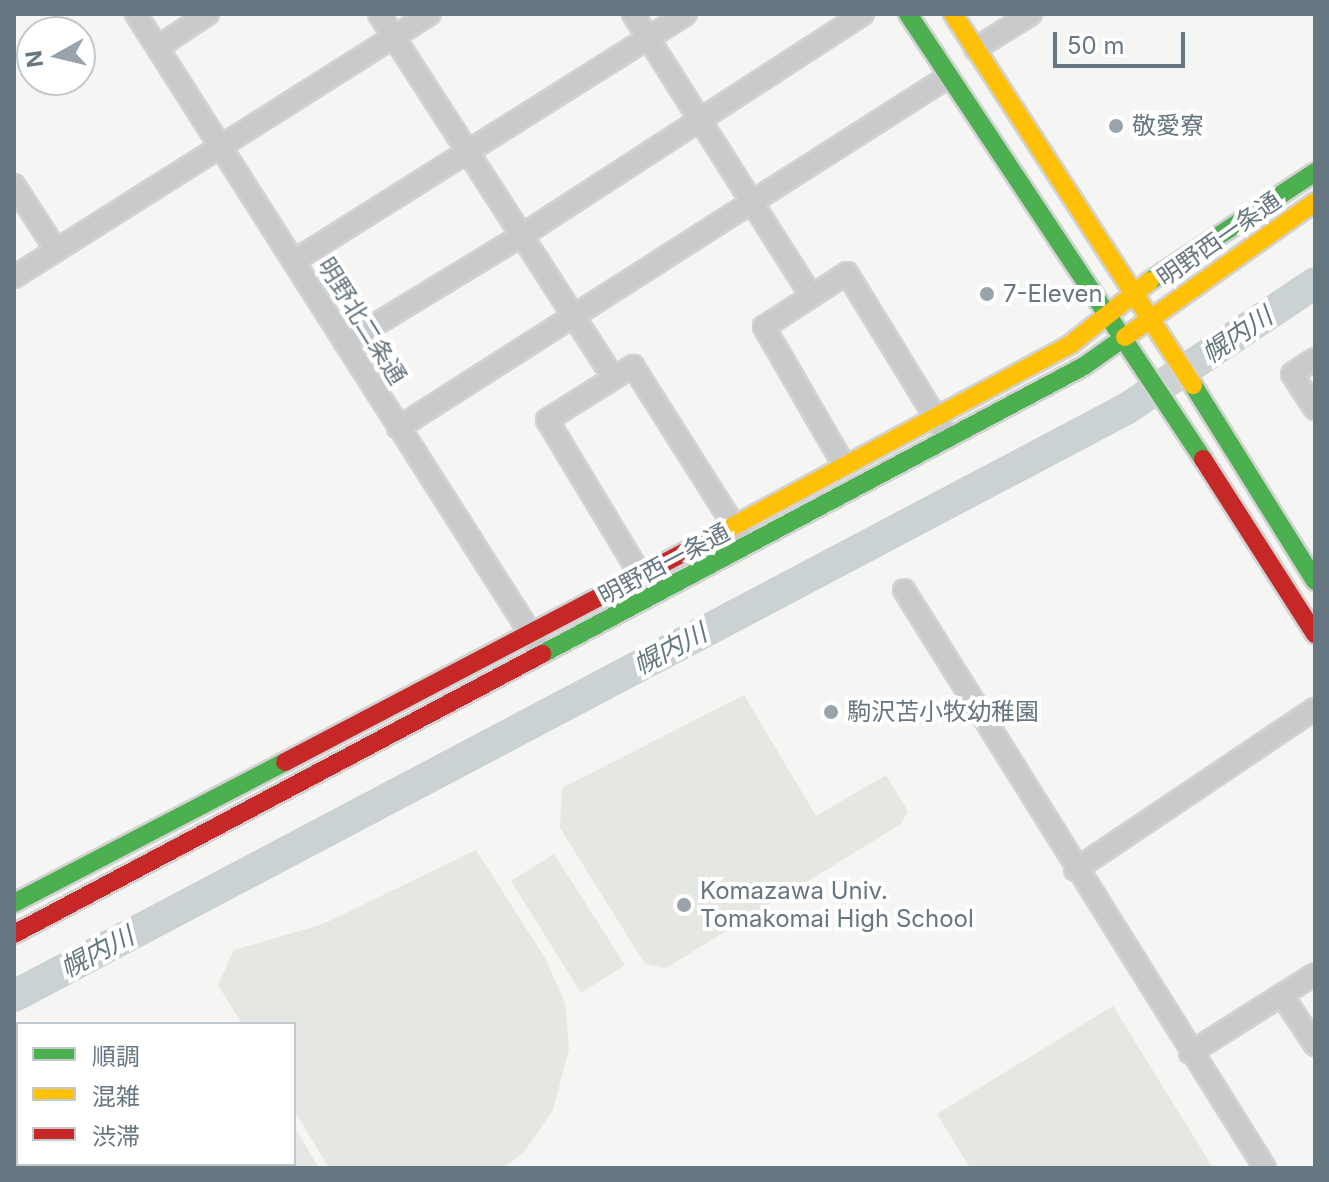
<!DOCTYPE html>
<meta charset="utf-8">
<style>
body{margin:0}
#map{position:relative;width:1329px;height:1182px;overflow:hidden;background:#f5f5f4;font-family:Inter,"Noto Sans JP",sans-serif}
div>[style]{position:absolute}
.green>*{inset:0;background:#e5e7e2}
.river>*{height:32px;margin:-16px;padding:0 16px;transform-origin:16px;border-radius:16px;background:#cad2d4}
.roads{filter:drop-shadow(2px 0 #d2d2d2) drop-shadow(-2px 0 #d2d2d2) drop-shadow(0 2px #d2d2d2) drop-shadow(0 -2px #d2d2d2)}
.street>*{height:20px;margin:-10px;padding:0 10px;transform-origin:10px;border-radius:10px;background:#c9cacb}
.fast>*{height:18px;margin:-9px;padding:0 9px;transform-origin:9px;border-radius:9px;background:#4caf50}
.slow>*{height:18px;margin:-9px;padding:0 9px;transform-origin:9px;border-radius:9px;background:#ffc107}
.jam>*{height:18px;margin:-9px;padding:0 9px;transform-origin:9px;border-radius:9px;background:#c62828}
.dots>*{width:22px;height:22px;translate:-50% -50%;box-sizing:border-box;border:4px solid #fff;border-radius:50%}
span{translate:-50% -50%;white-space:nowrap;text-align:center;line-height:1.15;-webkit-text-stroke:8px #fff;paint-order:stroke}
.poi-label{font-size:24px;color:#677781}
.left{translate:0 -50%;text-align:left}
.street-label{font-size:24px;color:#677781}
.water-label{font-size:26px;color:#63787e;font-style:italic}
.frame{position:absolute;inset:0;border:16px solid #677781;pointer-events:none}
.legend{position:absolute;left:16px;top:1022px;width:280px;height:144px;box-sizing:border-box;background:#fff;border:2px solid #c2c9cd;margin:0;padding:10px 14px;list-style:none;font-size:24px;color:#677781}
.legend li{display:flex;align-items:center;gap:16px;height:40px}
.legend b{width:40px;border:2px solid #c2c9cd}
.north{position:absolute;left:16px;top:16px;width:80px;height:80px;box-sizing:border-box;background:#fff;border:2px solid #c2c9cd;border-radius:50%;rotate:262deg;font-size:22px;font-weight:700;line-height:32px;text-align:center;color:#677781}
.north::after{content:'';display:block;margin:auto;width:28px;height:36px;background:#99a3a9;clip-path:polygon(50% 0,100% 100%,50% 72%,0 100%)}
.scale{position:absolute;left:1053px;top:32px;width:132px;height:36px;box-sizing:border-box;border:4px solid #677781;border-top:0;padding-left:10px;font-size:24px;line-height:28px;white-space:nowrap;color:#677781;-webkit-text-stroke:6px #fff;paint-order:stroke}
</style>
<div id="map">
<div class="green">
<div style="clip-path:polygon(744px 695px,816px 816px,886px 775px,908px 811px,901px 824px,666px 968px,645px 964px,560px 828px,562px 788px)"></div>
<div style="clip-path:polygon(476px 850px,545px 958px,565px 1003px,569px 1049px,553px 1110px,524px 1152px,504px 1168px,329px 1168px,294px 1110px,294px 1024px,242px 1024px,218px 985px,234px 950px,323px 924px)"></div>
<div style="clip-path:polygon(554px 854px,625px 965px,581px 993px,511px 881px)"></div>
<div style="clip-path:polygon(1113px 1006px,1213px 1168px,970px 1168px,937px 1114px)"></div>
<div style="clip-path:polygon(294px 1126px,319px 1168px,222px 1164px,294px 1164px)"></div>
</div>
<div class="river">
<div style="left:14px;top:996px;width:1257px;rotate:-27.83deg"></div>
<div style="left:1126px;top:409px;width:227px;rotate:-33.7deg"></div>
</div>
<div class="roads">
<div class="street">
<div style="left:136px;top:14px;width:748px;rotate:57.5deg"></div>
<div style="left:379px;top:14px;width:433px;rotate:57.2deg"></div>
<div style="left:633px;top:14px;width:333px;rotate:57.7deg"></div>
<div style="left:158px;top:47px;width:60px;rotate:-33.4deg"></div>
<div style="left:975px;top:49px;width:66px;rotate:-32deg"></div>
<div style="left:14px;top:185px;width:77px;rotate:57.1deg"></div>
<div style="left:294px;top:261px;width:463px;rotate:-32.2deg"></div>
<div style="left:14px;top:277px;width:492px;rotate:-32.3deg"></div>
<div style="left:345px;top:343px;width:206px;rotate:-31.3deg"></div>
<div style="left:521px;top:236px;width:408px;rotate:-33deg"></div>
<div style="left:1315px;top:359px;width:27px;rotate:147deg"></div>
<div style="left:1292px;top:374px;width:42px;rotate:56.7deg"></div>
<div style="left:398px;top:428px;width:652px;rotate:-32.55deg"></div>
<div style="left:844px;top:465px;width:160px;rotate:-120.1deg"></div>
<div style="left:764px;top:327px;width:99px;rotate:-33deg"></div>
<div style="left:847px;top:273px;width:182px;rotate:58.5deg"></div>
<div style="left:640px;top:574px;width:180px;rotate:-121.1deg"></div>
<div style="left:547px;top:420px;width:102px;rotate:-32.1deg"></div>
<div style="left:633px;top:366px;width:202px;rotate:57.7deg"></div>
<div style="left:904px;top:590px;width:681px;rotate:58.01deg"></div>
<div style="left:1075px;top:870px;width:289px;rotate:-33.9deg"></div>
<div style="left:1282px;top:995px;width:60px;rotate:56.6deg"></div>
<div style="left:1190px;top:1053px;width:148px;rotate:-32.3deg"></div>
</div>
<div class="fast">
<div style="left:908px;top:14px;width:534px;rotate:56.46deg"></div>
<div style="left:1150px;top:281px;width:198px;rotate:-33.4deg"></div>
<div style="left:1193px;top:385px;width:231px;rotate:58.1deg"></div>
<div style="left:542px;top:654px;width:614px;rotate:-27.98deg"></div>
<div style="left:1084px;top:366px;width:50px;rotate:-35.3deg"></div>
<div style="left:14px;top:903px;width:305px;rotate:-27.5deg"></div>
</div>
<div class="slow">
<div style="left:953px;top:14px;width:442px;rotate:57.1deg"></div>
<div style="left:1125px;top:337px;width:233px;rotate:-35.4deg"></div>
<div style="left:700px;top:544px;width:421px;rotate:-28.3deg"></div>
<div style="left:1071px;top:344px;width:101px;rotate:-38.6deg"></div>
</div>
<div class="jam">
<div style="left:1203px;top:459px;width:208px;rotate:57.4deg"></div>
<div style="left:285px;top:762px;width:469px;rotate:-27.7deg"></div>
<div style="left:14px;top:934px;width:598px;rotate:-27.94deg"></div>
</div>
</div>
<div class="dots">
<div style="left:1116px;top:126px;background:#99a3a9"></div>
<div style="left:987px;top:294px;background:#99a3a9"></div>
<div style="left:831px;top:712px;background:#99a3a9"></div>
<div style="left:684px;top:905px;background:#99a3a9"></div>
</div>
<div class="poi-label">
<span class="left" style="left:1132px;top:126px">敬愛寮</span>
<span class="left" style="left:1003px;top:294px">7-Eleven</span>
<span class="left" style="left:847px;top:712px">駒沢苫小牧幼稚園</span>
<span class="left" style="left:700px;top:905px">Komazawa Univ.<br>Tomakomai High School</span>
</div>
<div class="street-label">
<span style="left:1219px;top:239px;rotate:-35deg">明野西一条通</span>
<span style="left:362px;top:321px;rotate:58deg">明野北二条通</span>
<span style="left:664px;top:564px;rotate:-28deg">明野西一条通</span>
</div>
<div class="water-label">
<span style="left:1237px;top:335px;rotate:-34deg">幌内川</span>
<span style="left:670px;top:649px;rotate:-28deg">幌内川</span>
<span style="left:97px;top:952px;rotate:-28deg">幌内川</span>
</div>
<div class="frame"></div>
<ul class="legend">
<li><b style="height:10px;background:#4caf50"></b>順調</li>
<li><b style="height:10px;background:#ffc107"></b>混雑</li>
<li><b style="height:10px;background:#c62828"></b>渋滞</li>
</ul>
<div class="north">N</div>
<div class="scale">50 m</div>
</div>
